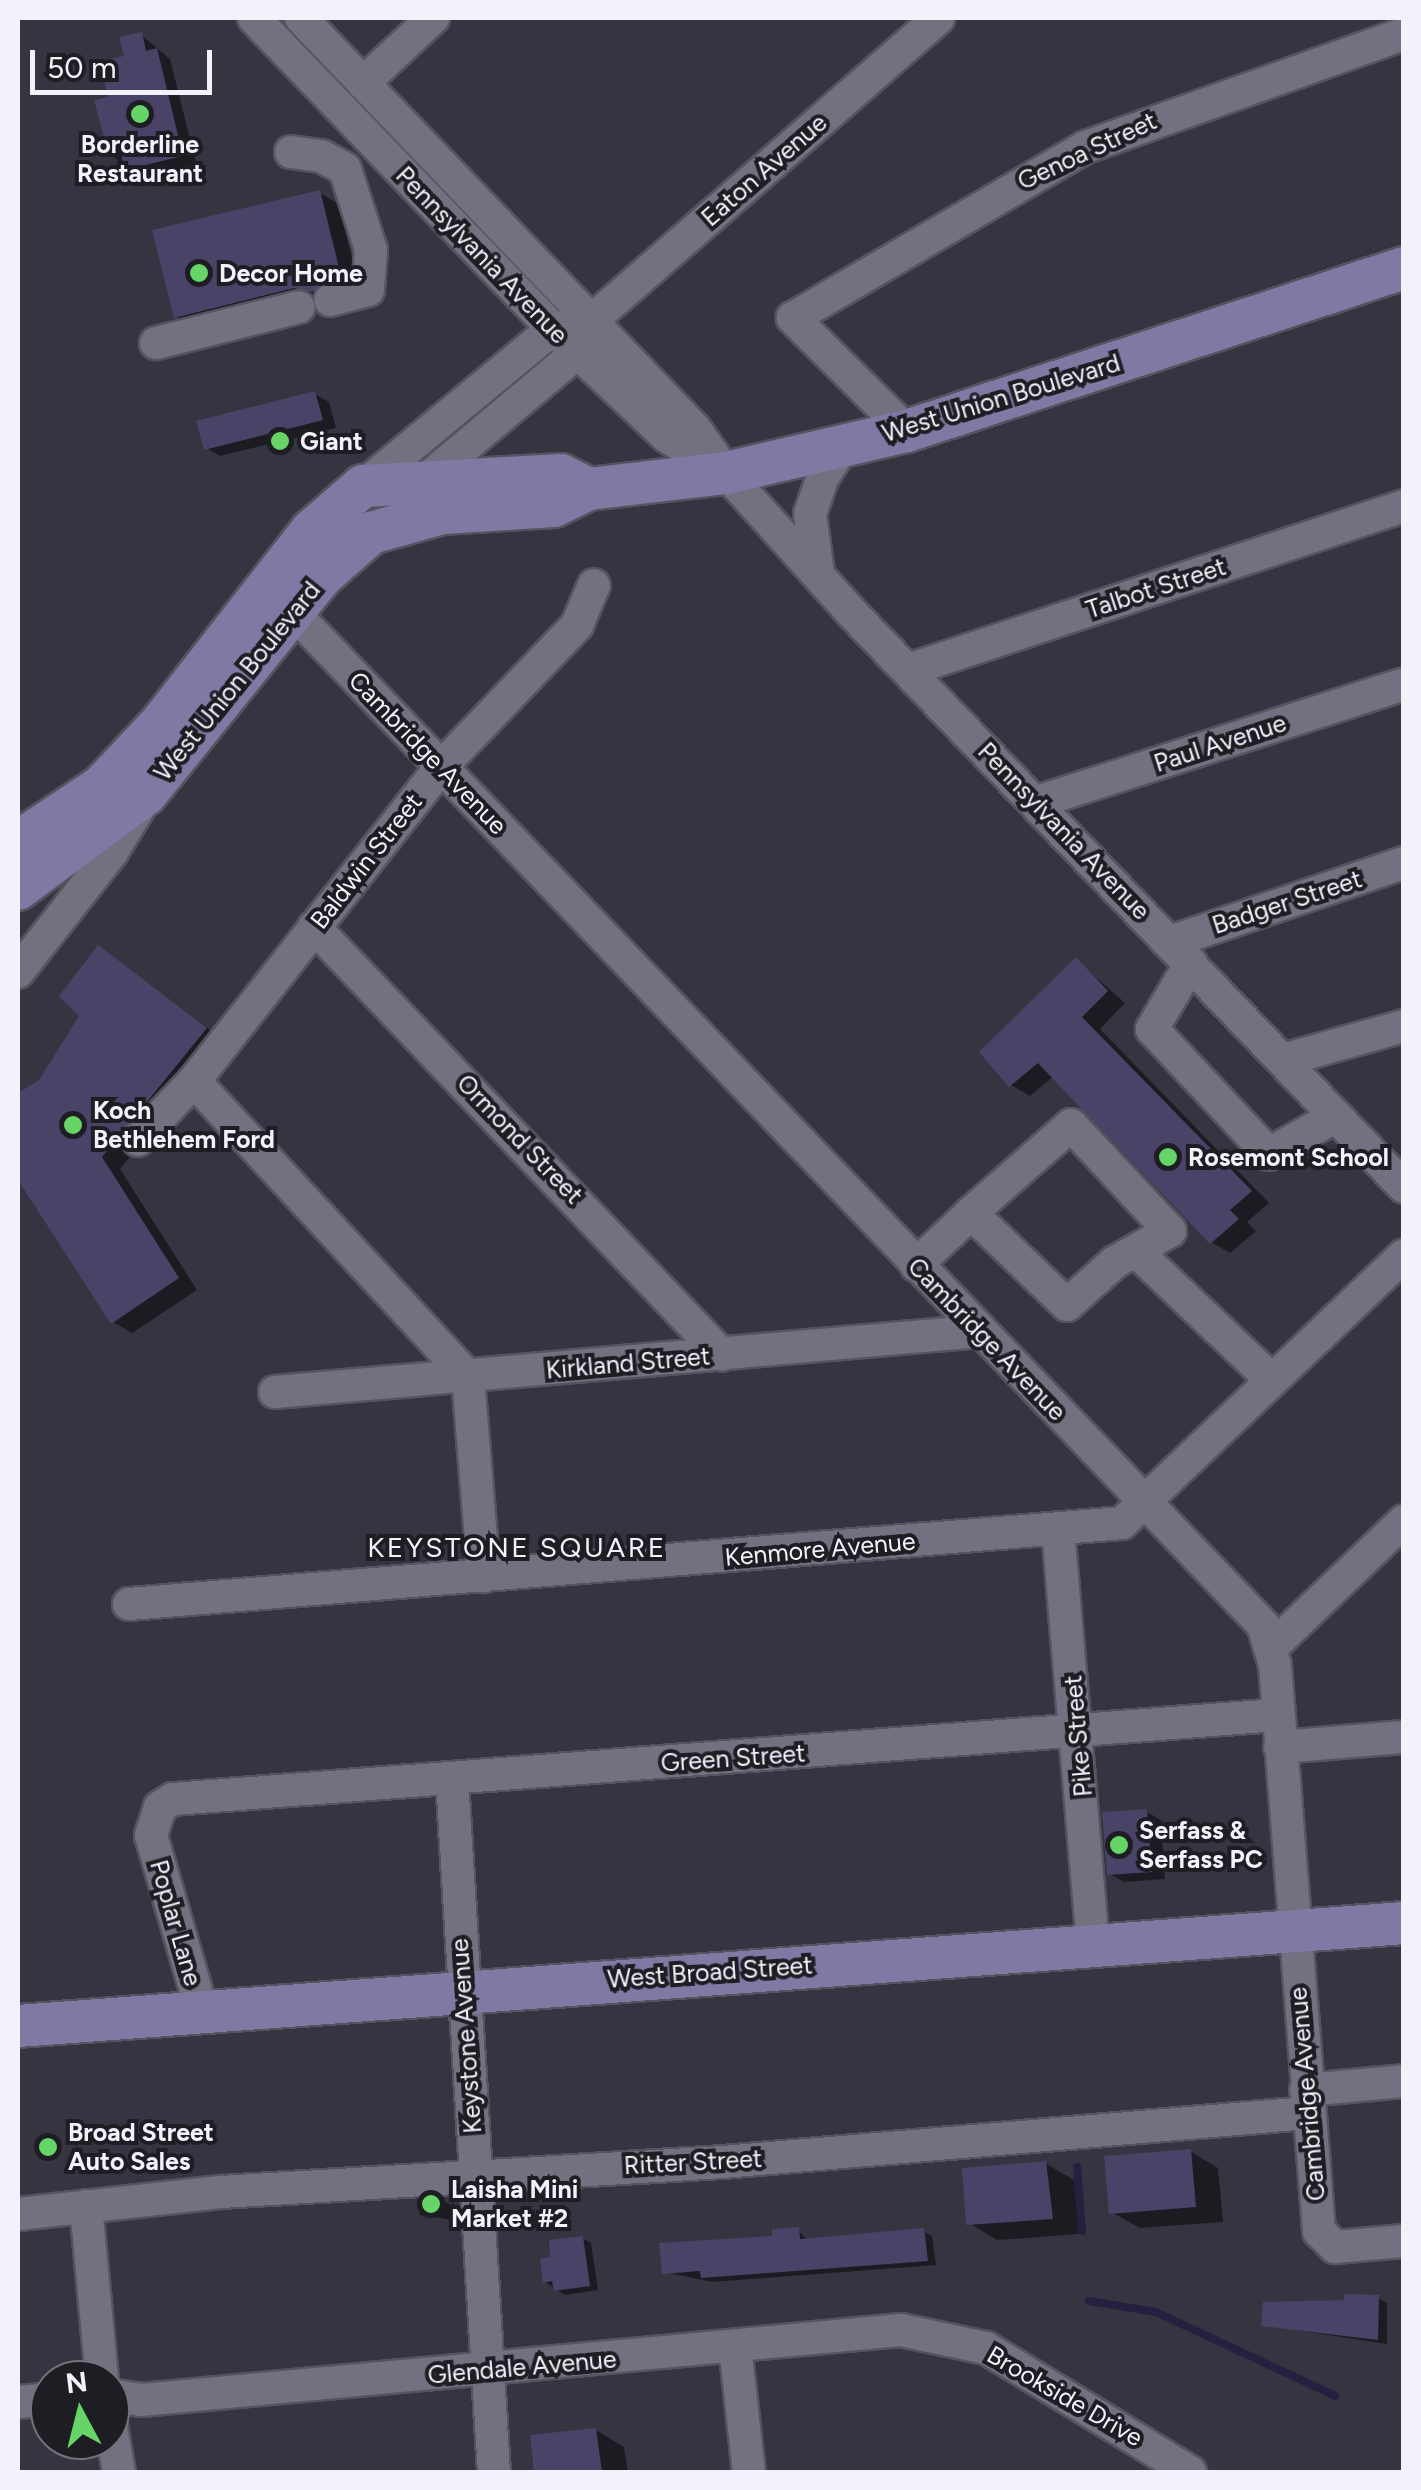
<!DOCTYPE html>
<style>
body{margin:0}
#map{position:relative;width:1421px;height:2490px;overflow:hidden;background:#373441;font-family:Figtree,sans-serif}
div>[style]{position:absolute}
.shadow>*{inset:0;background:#0007}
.stream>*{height:8px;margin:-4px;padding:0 4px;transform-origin:4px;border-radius:4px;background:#271f40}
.building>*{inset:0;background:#4a4267}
.roads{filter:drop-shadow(2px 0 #55535f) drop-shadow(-2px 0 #55535f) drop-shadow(0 2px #55535f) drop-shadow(0 -2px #55535f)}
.minor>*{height:32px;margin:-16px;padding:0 16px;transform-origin:16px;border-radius:16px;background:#73707f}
.major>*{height:42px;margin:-21px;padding:0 21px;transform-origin:21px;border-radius:21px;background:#8278a4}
.dots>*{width:28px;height:28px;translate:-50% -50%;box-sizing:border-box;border:5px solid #1e1d23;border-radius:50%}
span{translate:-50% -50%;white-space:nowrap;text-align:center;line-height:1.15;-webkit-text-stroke:8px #1e1d23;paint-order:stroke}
.poi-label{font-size:25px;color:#f3f1fa;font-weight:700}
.left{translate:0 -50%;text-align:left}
.street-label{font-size:25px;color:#f3f1fa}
.neighbourhood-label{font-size:28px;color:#f3f1fa;letter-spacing:2.5px}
.frame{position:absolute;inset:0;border:20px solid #f3f1fa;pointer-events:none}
.north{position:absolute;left:30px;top:2360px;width:100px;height:100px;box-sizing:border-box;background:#1e1d23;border:2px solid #737279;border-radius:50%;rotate:353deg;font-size:28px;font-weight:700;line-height:40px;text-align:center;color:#f3f1fa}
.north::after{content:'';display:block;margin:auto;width:35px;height:45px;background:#66d466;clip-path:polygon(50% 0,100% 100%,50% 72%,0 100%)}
.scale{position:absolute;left:30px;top:50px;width:182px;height:45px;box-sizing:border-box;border:5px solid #f3f1fa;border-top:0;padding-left:12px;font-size:30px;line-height:35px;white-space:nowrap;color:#f3f1fa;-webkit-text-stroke:8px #1e1d23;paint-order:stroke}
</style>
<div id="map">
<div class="shadow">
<div style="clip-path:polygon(141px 35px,170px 59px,196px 163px,141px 177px,111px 155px,111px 98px)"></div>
<div style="clip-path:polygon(320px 193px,339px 204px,359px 287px,195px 327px,176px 316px)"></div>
<div style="clip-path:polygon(315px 394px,329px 402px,336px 428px,220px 456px,206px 448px)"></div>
<div style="clip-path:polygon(99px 948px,225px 1041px,120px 1169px,197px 1290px,132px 1333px,113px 1322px,18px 1176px,18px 1096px,41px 1081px,82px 1016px)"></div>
<div style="clip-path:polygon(1076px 960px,1125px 1003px,1100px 1029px,1269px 1203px,1247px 1222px,1256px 1231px,1230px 1253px,1211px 1242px,1054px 1076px,1030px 1096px,1011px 1085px)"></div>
<div style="clip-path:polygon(1147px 1812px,1161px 1820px,1165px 1879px,1124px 1882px,1110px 1874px)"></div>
<div style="clip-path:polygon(1190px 2151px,1218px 2168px,1223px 2222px,1140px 2228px,1111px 2212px)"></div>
<div style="clip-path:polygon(1045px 2163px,1074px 2180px,1080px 2234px,997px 2240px,969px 2223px)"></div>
<div style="clip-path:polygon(444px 2201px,453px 2206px,454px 2220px,420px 2215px,419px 2203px)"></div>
<div style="clip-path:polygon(798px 2230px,808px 2241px,923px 2231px,932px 2236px,936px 2265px,713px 2282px,664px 2272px)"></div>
<div style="clip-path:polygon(582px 2238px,591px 2243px,598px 2290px,565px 2295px,545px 2282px,553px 2259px)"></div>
<div style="clip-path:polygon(1378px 2298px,1387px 2303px,1387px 2344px,1264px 2325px,1265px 2305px)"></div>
<div style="clip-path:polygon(596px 2430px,624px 2447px,628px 2472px,536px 2472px,533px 2438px)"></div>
</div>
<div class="stream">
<div style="left:1077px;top:2167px;width:64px;rotate:85.5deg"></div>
<div style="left:1089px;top:2301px;width:68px;rotate:9.3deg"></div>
<div style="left:1156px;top:2312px;width:198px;rotate:25.1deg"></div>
</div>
<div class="building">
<div style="clip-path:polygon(142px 32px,146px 51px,157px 48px,183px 156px,125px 170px,121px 154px,109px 156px,94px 100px,108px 97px,100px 61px,124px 56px,119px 37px)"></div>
<div style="clip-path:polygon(320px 190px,341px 276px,312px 292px,294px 288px,174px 318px,152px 230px)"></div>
<div style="clip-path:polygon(315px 391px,323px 420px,204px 450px,196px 421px)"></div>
<div style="clip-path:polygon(98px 945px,207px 1028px,102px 1157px,179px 1278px,111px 1324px,18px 1180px,18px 1093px,39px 1080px,79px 1016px,59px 996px)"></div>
<div style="clip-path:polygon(1076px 957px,1108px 991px,1082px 1017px,1252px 1191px,1230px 1210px,1239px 1219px,1210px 1244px,1038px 1063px,1009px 1087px,979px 1052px)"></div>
<div style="clip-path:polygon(1147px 1809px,1152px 1872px,1107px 1875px,1102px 1812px)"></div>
<div style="clip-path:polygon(1191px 2149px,1196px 2207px,1109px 2214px,1104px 2156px)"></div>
<div style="clip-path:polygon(1046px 2161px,1053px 2219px,966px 2225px,962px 2168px)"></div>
<div style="clip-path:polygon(799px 2227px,800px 2239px,924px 2228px,928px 2261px,701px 2278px,700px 2271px,662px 2274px,659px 2243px,772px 2236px,772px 2229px)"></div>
<div style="clip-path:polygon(583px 2236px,590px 2286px,554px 2291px,552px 2281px,543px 2283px,540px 2259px,550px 2257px,549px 2240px)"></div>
<div style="clip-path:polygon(1344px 2294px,1379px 2295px,1378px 2340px,1261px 2326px,1263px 2302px,1344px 2300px)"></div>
<div style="clip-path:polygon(596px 2428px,602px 2472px,534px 2472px,530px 2435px)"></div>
</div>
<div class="roads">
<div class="minor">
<div style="left:254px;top:18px;width:431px;rotate:46.1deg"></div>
<div style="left:553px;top:329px;width:156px;rotate:43.4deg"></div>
<div style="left:666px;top:436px;width:57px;rotate:32deg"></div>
<div style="left:301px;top:18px;width:569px;rotate:46.21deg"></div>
<div style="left:695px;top:429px;width:54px;rotate:54.8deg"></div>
<div style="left:726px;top:473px;width:188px;rotate:48deg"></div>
<div style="left:852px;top:613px;width:796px;rotate:46.12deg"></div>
<div style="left:363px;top:83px;width:96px;rotate:-42.9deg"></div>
<div style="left:291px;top:152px;width:30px;rotate:8deg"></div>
<div style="left:321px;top:156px;width:27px;rotate:28deg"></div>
<div style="left:345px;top:169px;width:85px;rotate:72.2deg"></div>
<div style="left:371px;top:250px;width:40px;rotate:94.3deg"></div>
<div style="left:368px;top:290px;width:39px;rotate:165deg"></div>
<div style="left:156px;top:343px;width:147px;rotate:-14.1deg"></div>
<div style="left:907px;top:431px;width:161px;rotate:-135.3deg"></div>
<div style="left:793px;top:318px;width:339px;rotate:-30.3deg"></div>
<div style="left:1086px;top:147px;width:337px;rotate:-19.6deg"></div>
<div style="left:363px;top:486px;width:246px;rotate:-39.6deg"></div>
<div style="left:553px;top:329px;width:18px;rotate:-13deg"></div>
<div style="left:417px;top:487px;width:210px;rotate:-40deg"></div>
<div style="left:578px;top:352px;width:32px;rotate:-68deg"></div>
<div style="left:590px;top:322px;width:462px;rotate:-41.1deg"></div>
<div style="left:818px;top:573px;width:60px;rotate:-97.7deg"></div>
<div style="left:810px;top:514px;width:39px;rotate:-71deg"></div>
<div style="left:823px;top:477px;width:38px;rotate:-57deg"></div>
<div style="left:292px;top:611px;width:1404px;rotate:46.24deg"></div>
<div style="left:1263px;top:1625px;width:42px;rotate:73.3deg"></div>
<div style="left:1275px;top:1665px;width:568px;rotate:85.55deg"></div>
<div style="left:1319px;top:2231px;width:23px;rotate:45deg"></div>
<div style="left:1335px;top:2247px;width:69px;rotate:-5deg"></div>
<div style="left:908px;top:670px;width:522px;rotate:-18.3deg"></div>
<div style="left:1037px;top:802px;width:386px;rotate:-17.8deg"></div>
<div style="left:314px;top:927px;width:591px;rotate:46.37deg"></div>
<div style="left:1170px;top:942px;width:247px;rotate:-18.7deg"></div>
<div style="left:1191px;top:963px;width:77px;rotate:120.6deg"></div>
<div style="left:1152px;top:1029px;width:171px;rotate:46.9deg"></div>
<div style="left:1269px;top:1154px;width:77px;rotate:-29.6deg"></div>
<div style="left:18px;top:972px;width:152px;rotate:-51.9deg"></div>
<div style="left:112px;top:852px;width:57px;rotate:-58.5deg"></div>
<div style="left:1283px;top:1060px;width:126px;rotate:-15.7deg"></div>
<div style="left:194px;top:1081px;width:403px;rotate:47.2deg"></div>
<div style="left:468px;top:1377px;width:200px;rotate:85.4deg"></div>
<div style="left:138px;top:1140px;width:81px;rotate:-46.5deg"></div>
<div style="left:194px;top:1081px;width:400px;rotate:-51.8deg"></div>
<div style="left:441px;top:767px;width:197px;rotate:-46.2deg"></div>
<div style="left:577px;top:625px;width:43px;rotate:-67deg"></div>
<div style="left:1139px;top:1254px;width:183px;rotate:43.5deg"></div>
<div style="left:916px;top:1265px;width:76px;rotate:-43.4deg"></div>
<div style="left:971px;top:1213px;width:133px;rotate:43.8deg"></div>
<div style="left:1067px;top:1305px;width:64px;rotate:-41.9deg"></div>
<div style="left:1115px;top:1262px;width:63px;rotate:-29.4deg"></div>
<div style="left:1170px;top:1231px;width:145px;rotate:-133deg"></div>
<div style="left:1071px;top:1125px;width:133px;rotate:138.7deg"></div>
<div style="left:275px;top:1392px;width:709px;rotate:-4.94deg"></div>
<div style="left:1058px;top:1529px;width:415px;rotate:85.2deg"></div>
<div style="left:129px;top:1604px;width:996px;rotate:-4.66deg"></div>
<div style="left:1122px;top:1523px;width:389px;rotate:-43.5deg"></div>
<div style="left:1272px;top:1647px;width:182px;rotate:-43.7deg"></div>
<div style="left:1280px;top:1747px;width:124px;rotate:-4.6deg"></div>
<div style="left:452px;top:1778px;width:695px;rotate:86.54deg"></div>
<div style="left:202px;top:2011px;width:183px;rotate:-106.2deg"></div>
<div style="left:151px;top:1835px;width:29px;rotate:-72deg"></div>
<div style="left:160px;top:1807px;width:15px;rotate:-32deg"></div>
<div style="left:173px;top:1799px;width:1108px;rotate:-4.35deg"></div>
<div style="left:1306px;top:2090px;width:98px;rotate:-5.2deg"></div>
<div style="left:86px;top:2206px;width:175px;rotate:84.7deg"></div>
<div style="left:18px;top:2214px;width:204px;rotate:-6.2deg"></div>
<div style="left:221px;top:2192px;width:503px;rotate:-3.42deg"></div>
<div style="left:723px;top:2162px;width:587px;rotate:-4.79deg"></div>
<div style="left:735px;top:2346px;width:127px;rotate:83.7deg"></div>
<div style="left:110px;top:2395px;width:31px;rotate:9deg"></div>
<div style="left:141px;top:2400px;width:763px;rotate:-5.26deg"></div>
<div style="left:901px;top:2330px;width:87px;rotate:12deg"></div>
<div style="left:986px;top:2348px;width:239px;rotate:31.3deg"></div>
<div style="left:18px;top:2402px;width:32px;rotate:-5deg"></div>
<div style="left:110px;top:2420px;width:53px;rotate:80.2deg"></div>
</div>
<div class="major">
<div style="left:18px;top:842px;width:101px;rotate:-33.7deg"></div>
<div style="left:102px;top:786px;width:88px;rotate:-46.8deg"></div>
<div style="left:162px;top:722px;width:242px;rotate:-52deg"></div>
<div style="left:311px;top:531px;width:69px;rotate:-40.9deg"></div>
<div style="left:363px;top:486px;width:198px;rotate:-3.2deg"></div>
<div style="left:561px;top:475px;width:31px;rotate:27deg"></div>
<div style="left:18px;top:889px;width:159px;rotate:-36.6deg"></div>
<div style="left:146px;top:794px;width:279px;rotate:-51.1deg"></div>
<div style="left:321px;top:577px;width:67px;rotate:-41.3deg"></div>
<div style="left:371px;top:533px;width:74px;rotate:-15.7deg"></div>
<div style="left:442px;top:513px;width:112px;rotate:-3.6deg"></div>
<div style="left:554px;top:506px;width:39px;rotate:-26deg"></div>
<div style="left:589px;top:489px;width:138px;rotate:-6.7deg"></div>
<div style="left:726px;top:473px;width:186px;rotate:-13.1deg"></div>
<div style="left:907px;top:431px;width:523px;rotate:-18.16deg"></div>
<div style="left:18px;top:2026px;width:1390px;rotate:-4.25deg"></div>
</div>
</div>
<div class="dots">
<div style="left:140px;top:114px;background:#66d466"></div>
<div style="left:199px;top:273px;background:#66d466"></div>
<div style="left:280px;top:441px;background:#66d466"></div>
<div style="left:73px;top:1125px;background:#66d466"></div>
<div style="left:1168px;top:1157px;background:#66d466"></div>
<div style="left:1119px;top:1845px;background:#66d466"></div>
<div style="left:48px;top:2147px;background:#66d466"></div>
<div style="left:431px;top:2204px;background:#66d466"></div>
</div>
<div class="poi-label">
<span style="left:140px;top:159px">Borderline<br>Restaurant</span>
<span class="left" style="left:219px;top:273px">Decor Home</span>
<span class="left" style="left:300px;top:441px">Giant</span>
<span class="left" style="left:93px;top:1125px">Koch<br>Bethlehem Ford</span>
<span class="left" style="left:1188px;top:1157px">Rosemont School</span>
<span class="left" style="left:1139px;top:1845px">Serfass &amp;<br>Serfass PC</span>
<span class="left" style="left:68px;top:2147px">Broad Street<br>Auto Sales</span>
<span class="left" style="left:451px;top:2204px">Laisha Mini<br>Market #2</span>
</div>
<div class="street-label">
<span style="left:1087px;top:151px;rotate:-25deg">Genoa Street</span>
<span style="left:764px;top:170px;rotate:-41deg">Eaton Avenue</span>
<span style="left:482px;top:255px;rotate:46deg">Pennsylvania Avenue</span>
<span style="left:1001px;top:398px;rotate:-17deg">West Union Boulevard</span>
<span style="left:1156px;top:588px;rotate:-18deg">Talbot Street</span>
<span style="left:237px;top:681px;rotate:-51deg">West Union Boulevard</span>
<span style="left:1220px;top:743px;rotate:-18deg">Paul Avenue</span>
<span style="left:428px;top:753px;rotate:46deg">Cambridge Avenue</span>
<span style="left:1064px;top:831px;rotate:46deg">Pennsylvania Avenue</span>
<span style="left:366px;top:861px;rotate:-52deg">Baldwin Street</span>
<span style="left:1287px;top:902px;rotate:-18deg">Badger Street</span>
<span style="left:520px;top:1139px;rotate:46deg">Ormond Street</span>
<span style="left:987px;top:1339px;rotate:46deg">Cambridge Avenue</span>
<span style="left:628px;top:1363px;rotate:-5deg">Kirkland Street</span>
<span style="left:820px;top:1549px;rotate:-5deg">Kenmore Avenue</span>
<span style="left:1078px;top:1736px;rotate:-95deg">Pike Street</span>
<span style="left:733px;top:1758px;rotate:-4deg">Green Street</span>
<span style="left:176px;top:1923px;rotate:74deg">Poplar Lane</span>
<span style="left:710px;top:1972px;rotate:-4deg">West Broad Street</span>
<span style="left:466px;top:2036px;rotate:-94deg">Keystone Avenue</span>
<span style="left:1307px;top:2094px;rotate:-95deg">Cambridge Avenue</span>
<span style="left:693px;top:2162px;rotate:-3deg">Ritter Street</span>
<span style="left:522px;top:2367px;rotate:-5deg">Glendale Avenue</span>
<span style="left:1065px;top:2396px;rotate:30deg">Brookside Drive</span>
</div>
<div class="neighbourhood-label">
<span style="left:517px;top:1547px">KEYSTONE SQUARE</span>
</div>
<div class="frame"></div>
<div class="north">N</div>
<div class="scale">50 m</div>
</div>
